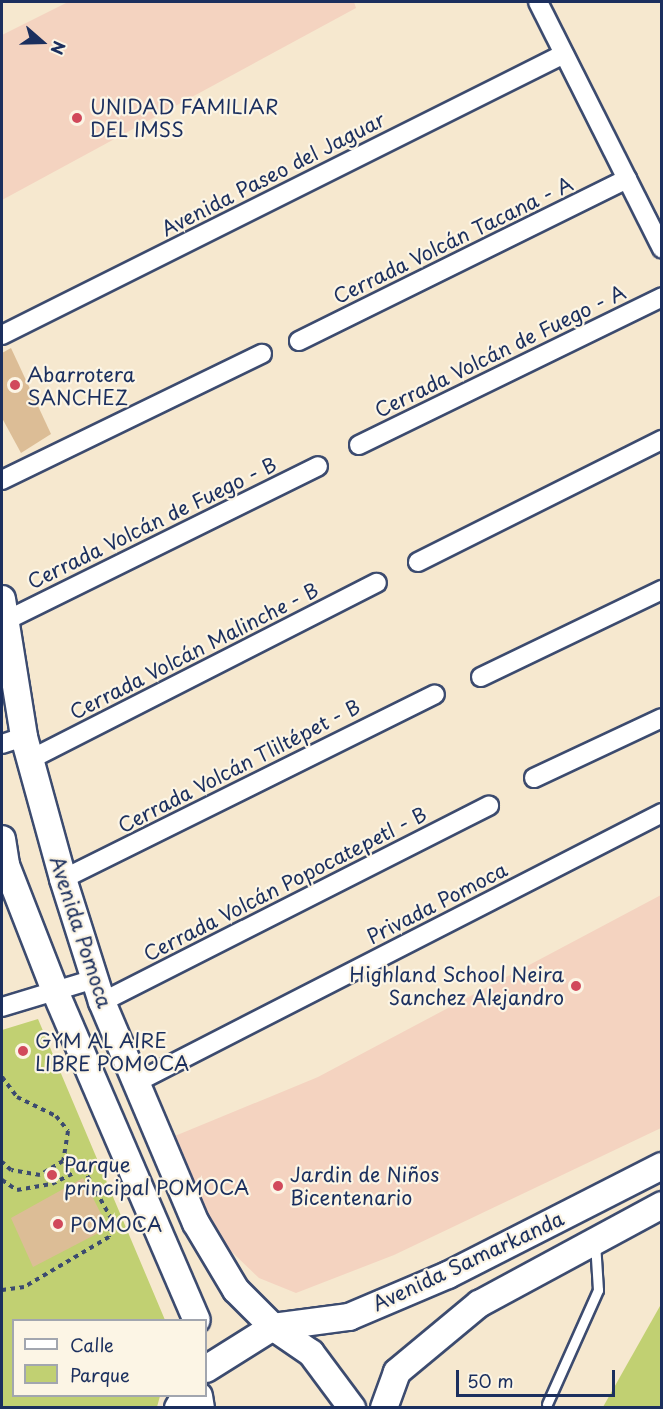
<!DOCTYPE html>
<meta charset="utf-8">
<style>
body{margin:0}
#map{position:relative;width:663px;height:1409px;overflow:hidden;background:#f6e8cf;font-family:"Playpen Sans",sans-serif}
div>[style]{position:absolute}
.built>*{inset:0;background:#f4d3c0}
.green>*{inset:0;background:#c1d072}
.building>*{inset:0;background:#dcbd96}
.path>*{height:4px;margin-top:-2px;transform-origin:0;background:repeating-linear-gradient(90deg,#3c4b6f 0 4.5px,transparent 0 9px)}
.roads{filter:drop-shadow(2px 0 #3c4b6f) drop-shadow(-2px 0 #3c4b6f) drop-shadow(0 2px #3c4b6f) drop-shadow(0 -2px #3c4b6f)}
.lane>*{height:9px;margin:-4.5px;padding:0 4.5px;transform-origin:4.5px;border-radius:4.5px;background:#fff}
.street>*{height:18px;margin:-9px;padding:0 9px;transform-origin:9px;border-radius:9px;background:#fff}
.secondary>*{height:26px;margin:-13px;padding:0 13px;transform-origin:13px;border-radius:13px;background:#fff}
.dots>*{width:16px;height:16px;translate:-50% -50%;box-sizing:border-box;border:3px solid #fcf5e5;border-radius:50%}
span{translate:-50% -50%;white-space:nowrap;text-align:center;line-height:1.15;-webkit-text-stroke:4.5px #fcf5e5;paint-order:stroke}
.poi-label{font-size:20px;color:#1b2f5e}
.left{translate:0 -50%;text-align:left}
.right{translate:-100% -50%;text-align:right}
.street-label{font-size:20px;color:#1b2f5e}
.frame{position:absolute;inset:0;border:3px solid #1b2f5e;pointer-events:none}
.legend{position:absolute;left:12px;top:1319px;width:195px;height:78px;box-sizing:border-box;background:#fcf5e5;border:2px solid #a2a6af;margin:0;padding:8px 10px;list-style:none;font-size:18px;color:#1b2f5e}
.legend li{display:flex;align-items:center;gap:12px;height:30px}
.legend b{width:30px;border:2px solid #a2a6af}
.north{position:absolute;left:12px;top:12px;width:60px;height:60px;-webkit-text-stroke:4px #fcf5e5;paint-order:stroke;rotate:110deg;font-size:16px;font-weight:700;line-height:24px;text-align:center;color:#1b2f5e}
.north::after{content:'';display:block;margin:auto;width:21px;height:27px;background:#1b2f5e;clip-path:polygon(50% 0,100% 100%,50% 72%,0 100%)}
.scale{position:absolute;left:456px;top:1370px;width:159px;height:27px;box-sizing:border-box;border:3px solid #1b2f5e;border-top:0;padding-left:8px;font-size:18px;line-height:21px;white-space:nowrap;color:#1b2f5e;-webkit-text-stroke:4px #fcf5e5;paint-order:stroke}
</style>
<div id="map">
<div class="built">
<div style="clip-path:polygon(68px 2px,354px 2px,356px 8px,2px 200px,2px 35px)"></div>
<div style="clip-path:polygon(661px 895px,661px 1128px,394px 1255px,296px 1293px,259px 1278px,213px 1234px,170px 1138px,318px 1077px)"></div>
</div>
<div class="green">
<div style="clip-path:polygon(38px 1019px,165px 1320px,14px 1320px,14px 1396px,160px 1396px,157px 1407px,2px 1408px,2px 1030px)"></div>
<div style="clip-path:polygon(661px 1305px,661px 1407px,603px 1407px,660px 1306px)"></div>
</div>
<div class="building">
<div style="clip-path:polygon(11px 348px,51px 434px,21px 453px,2px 418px,2px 353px)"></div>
<div style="clip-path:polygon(83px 1178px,108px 1228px,33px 1267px,11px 1218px)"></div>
</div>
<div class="path">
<div style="left:2px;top:1077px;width:25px;rotate:53deg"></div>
<div style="left:17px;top:1097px;width:43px;rotate:26deg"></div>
<div style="left:56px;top:1116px;width:19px;rotate:51deg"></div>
<div style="left:68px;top:1131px;width:30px;rotate:99deg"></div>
<div style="left:63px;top:1161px;width:27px;rotate:149deg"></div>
<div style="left:40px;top:1175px;width:29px;rotate:-170deg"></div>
<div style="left:11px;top:1170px;width:12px;rotate:-138deg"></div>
<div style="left:2px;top:1180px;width:18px;rotate:34deg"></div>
<div style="left:17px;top:1190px;width:36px;rotate:-10deg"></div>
<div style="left:52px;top:1184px;width:35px;rotate:-27deg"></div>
<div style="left:83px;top:1168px;width:57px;rotate:60.8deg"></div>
<div style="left:111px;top:1218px;width:19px;rotate:96deg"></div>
<div style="left:109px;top:1237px;width:99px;rotate:149.5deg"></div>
<div style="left:24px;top:1287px;width:22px;rotate:172deg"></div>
</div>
<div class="roads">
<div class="lane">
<div style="left:547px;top:1404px;width:125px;rotate:-65.9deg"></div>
<div style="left:598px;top:1290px;width:48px;rotate:-93.6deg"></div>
</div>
<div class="street">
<div style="left:538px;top:2px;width:276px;rotate:63.3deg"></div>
<div style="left:2px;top:335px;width:628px;rotate:-26.57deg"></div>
<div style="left:299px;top:341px;width:366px;rotate:-26.3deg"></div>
<div style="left:359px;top:445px;width:337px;rotate:-26deg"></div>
<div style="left:2px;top:480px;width:289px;rotate:-25.9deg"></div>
<div style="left:418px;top:562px;width:273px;rotate:-26.6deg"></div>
<div style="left:5px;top:621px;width:349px;rotate:-26.3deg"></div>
<div style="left:481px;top:677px;width:201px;rotate:-25.7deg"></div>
<div style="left:2px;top:744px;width:23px;rotate:-18deg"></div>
<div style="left:31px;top:759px;width:388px;rotate:-27deg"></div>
<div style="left:534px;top:778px;width:141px;rotate:-25.1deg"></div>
<div style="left:63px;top:879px;width:415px;rotate:-26.4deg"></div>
<div style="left:102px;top:1002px;width:434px;rotate:-26.9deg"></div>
<div style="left:2px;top:1007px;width:97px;rotate:-16.8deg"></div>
<div style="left:137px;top:1082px;width:590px;rotate:-27.13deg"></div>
</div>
<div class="secondary">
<div style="left:2px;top:599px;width:140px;rotate:80.9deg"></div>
<div style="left:24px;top:737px;width:147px;rotate:74.6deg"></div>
<div style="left:63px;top:879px;width:129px;rotate:72.4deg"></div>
<div style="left:102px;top:1002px;width:240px;rotate:67deg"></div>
<div style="left:196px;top:1223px;width:78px;rotate:59.2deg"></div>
<div style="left:236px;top:1290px;width:52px;rotate:45deg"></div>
<div style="left:273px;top:1327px;width:46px;rotate:34.4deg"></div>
<div style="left:311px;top:1353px;width:69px;rotate:53.3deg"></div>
<div style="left:2px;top:839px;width:26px;rotate:81deg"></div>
<div style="left:6px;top:865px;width:135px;rotate:68.7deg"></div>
<div style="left:55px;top:991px;width:358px;rotate:66.7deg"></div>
<div style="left:206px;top:1369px;width:79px;rotate:-32.1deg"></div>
<div style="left:273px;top:1327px;width:77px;rotate:-7.5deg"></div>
<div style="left:349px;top:1317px;width:108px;rotate:-23deg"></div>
<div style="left:448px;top:1275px;width:240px;rotate:-27deg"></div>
<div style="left:199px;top:1396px;width:12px;rotate:81deg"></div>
<div style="left:178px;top:1408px;width:14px;rotate:-60deg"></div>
<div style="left:384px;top:1408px;width:38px;rotate:-70deg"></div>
<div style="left:397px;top:1372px;width:107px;rotate:-39.7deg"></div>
<div style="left:479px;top:1304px;width:208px;rotate:-28.4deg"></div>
</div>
</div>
<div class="dots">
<div style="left:77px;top:118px;background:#d1495b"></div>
<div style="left:15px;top:385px;background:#d1495b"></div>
<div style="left:576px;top:986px;background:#d1495b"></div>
<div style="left:23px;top:1051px;background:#d1495b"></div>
<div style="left:52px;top:1175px;background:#d1495b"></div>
<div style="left:278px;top:1186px;background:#d1495b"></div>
<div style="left:58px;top:1224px;background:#d1495b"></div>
</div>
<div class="poi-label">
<span class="left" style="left:90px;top:118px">UNIDAD FAMILIAR<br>DEL IMSS</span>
<span class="left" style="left:27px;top:386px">Abarrotera<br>SANCHEZ</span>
<span class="right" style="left:564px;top:986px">Highland School Neira<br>Sanchez Alejandro</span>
<span class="left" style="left:35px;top:1052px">GYM AL AIRE<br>LIBRE POMOCA</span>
<span class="left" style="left:64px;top:1176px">Parque<br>principal POMOCA</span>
<span class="left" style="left:290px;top:1186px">Jardin de Niños<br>Bicentenario</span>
<span class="left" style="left:70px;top:1224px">POMOCA</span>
</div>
<div class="street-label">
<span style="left:273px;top:174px;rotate:-27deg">Avenida Paseo del Jaguar</span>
<span style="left:453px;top:240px;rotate:-26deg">Cerrada Volcán Tacana - A</span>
<span style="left:500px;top:351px;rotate:-26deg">Cerrada Volcán de Fuego - A</span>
<span style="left:152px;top:523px;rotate:-26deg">Cerrada Volcán de Fuego - B</span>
<span style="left:194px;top:651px;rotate:-27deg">Cerrada Volcán Malinche - B</span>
<span style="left:239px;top:766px;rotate:-27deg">Cerrada Volcán Tliltépet - B</span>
<span style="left:285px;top:884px;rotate:-27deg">Cerrada Volcán Popocatepetl - B</span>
<span style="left:437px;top:903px;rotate:-27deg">Privada Pomoca</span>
<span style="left:81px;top:932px;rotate:72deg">Avenida Pomoca</span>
<span style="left:468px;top:1261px;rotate:-25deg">Avenida Samarkanda</span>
</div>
<div class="frame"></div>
<ul class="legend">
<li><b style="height:8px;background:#fff"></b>Calle</li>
<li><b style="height:16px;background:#c1d072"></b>Parque</li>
</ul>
<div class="north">N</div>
<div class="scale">50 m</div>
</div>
